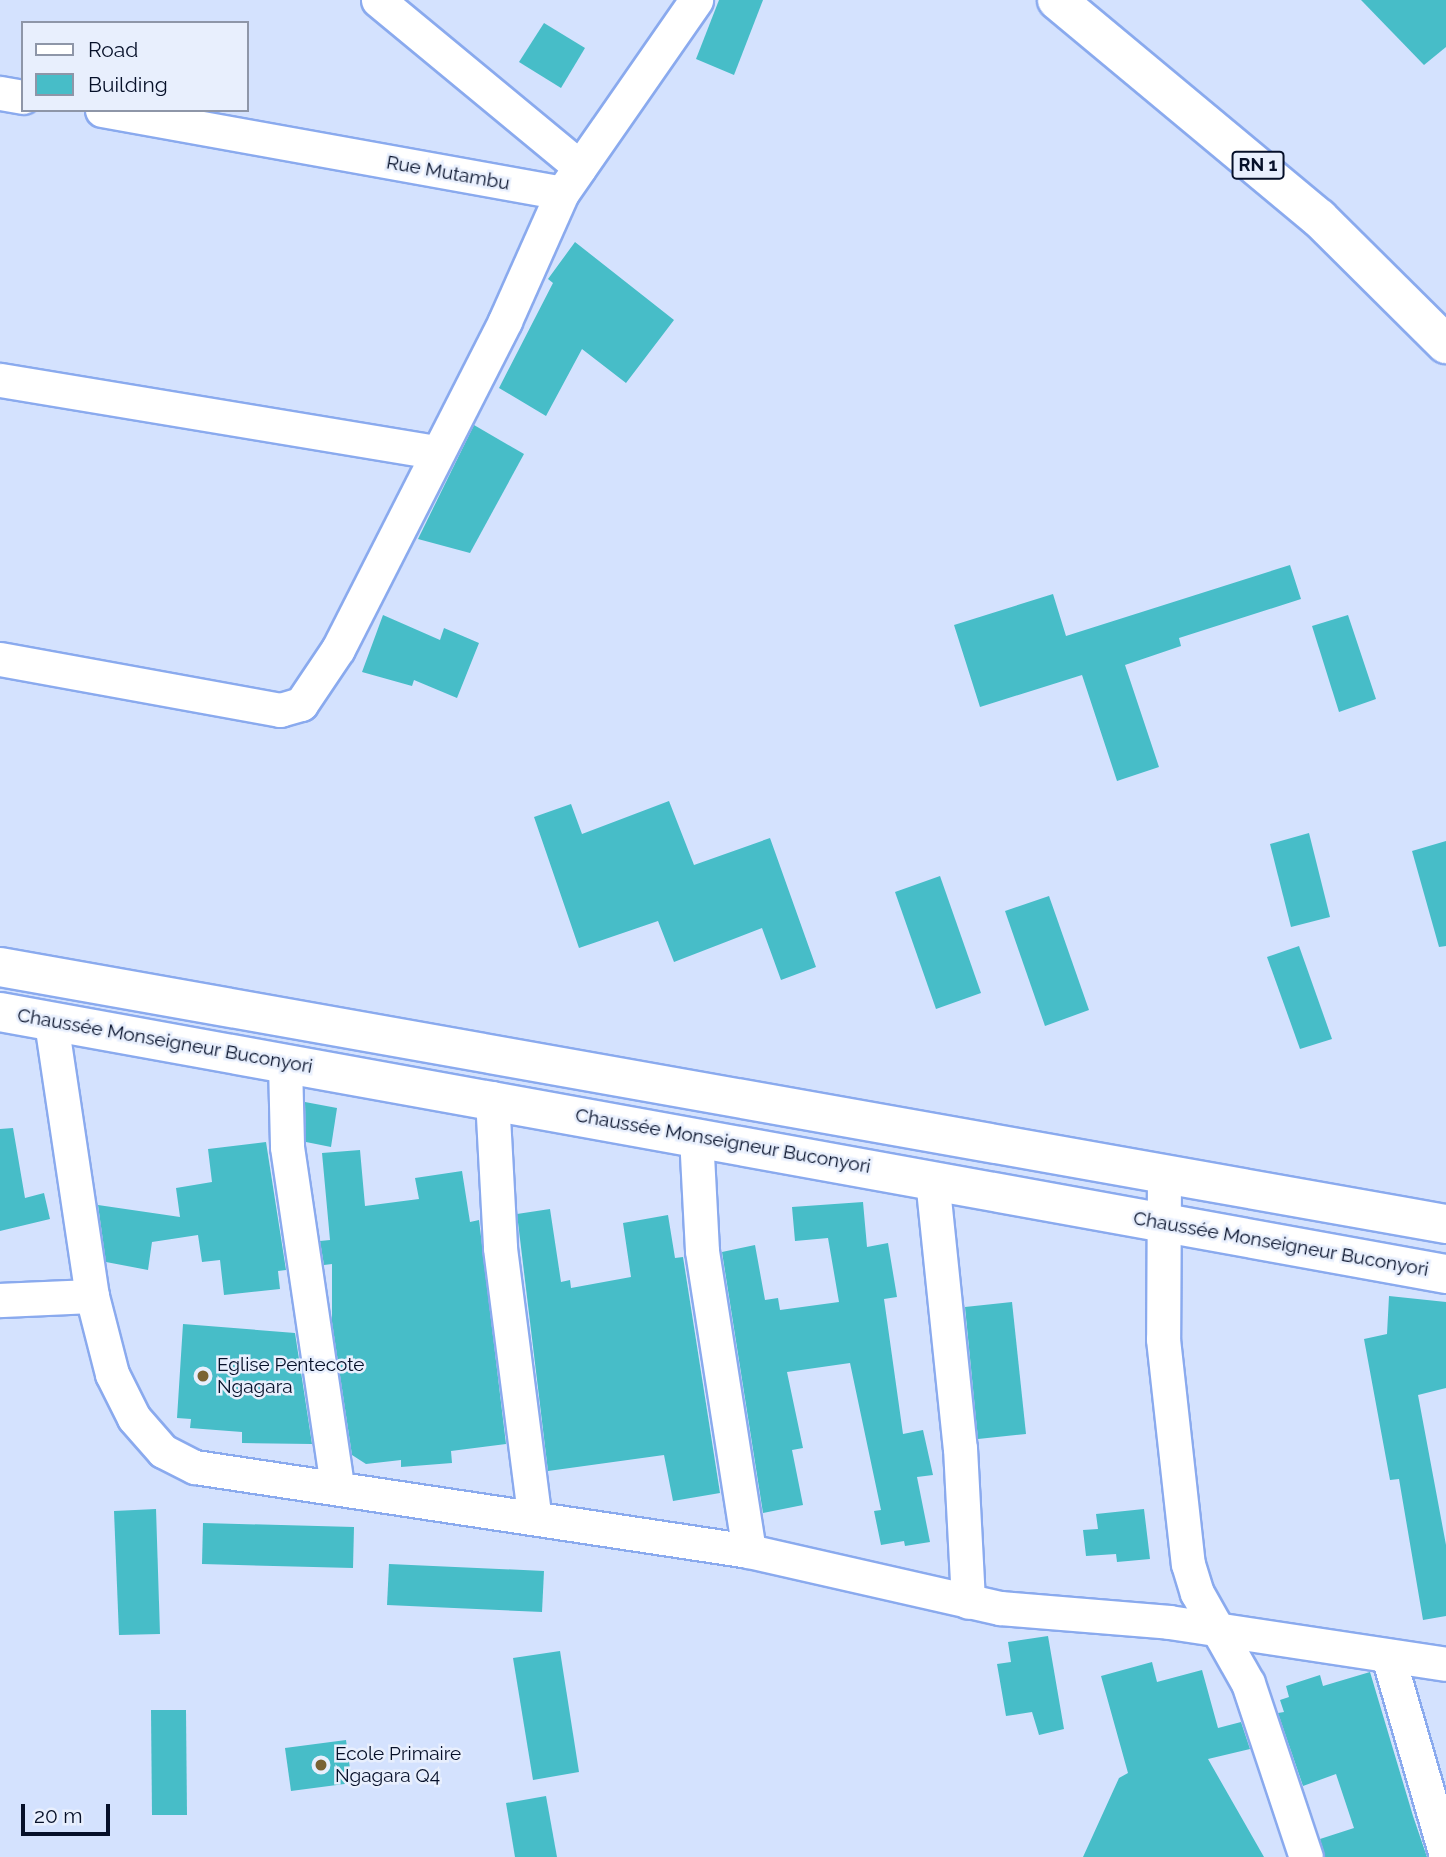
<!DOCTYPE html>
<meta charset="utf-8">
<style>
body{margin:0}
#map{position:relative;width:1446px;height:1857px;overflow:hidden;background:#d4e2fe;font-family:Raleway,sans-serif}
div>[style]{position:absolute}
.building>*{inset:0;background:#47bdc8}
.roads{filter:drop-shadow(2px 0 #8aaaee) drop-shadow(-2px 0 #8aaaee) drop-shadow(0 2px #8aaaee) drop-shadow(0 -2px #8aaaee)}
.street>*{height:33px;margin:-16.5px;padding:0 16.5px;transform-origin:16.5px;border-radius:16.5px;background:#fff}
.secondary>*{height:38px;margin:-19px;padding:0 19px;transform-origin:19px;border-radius:19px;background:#fff}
.highway>*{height:38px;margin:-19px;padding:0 19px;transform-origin:19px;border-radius:19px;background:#fff}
.dots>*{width:19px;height:19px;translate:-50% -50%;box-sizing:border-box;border:4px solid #e8effd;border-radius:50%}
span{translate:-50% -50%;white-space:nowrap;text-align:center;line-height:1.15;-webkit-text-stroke:5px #e8effd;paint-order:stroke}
.shield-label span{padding:2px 5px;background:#e8effd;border:2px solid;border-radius:5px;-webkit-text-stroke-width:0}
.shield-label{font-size:18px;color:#061029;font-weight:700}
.street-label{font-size:19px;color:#061029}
.poi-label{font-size:19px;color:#061029}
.left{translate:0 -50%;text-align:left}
.legend{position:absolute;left:21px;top:21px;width:228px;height:91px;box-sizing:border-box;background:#e8effd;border:2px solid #8e96a8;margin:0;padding:9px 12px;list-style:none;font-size:21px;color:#061029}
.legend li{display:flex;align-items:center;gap:14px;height:35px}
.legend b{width:35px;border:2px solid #8e96a8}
.scale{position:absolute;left:21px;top:1804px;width:89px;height:32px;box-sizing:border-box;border:4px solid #061029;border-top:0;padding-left:9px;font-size:21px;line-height:24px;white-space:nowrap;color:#061029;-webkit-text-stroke:5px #e8effd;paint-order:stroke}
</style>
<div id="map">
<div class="building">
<div style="clip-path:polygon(719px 0,763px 0,734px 75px,696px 59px)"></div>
<div style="clip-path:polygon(1361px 0,1446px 0,1446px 47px,1424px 65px)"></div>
<div style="clip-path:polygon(544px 23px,585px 48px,561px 88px,519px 62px)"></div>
<div style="clip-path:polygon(575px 242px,674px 320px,626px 383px,582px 349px,546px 416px,499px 388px,553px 283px,548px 279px)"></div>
<div style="clip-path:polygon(474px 425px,524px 454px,470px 553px,418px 539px)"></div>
<div style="clip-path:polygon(1290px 565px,1301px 599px,1179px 638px,1181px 646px,1125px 665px,1159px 767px,1117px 781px,1082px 675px,980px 707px,954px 625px,1053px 594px,1066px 636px)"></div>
<div style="clip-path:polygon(383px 615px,440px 640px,444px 628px,479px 643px,457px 698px,414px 680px,412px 686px,362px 672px)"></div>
<div style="clip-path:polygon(1348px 615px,1376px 699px,1339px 712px,1312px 626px)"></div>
<div style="clip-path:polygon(669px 801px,694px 865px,770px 838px,816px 967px,781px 980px,762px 928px,674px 962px,658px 921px,579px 948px,534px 817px,571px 804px,582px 834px)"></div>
<div style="clip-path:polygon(1309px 833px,1330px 917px,1291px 927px,1270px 844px)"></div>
<div style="clip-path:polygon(1446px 841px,1446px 946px,1439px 947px,1412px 851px)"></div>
<div style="clip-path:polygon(940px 876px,981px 993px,936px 1009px,895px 892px)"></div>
<div style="clip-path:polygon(1049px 896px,1089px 1010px,1045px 1026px,1005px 911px)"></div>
<div style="clip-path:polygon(1299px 946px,1332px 1039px,1300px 1049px,1267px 957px)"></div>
<div style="clip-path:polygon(305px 1102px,337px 1108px,331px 1147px,306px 1142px)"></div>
<div style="clip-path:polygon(13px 1128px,25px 1198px,44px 1193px,50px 1219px,0 1231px,0 1129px)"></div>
<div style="clip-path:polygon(266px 1142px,286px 1270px,278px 1271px,280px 1289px,224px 1295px,220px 1260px,202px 1262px,198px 1235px,152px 1242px,148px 1270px,106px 1262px,98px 1205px,180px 1217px,176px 1188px,212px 1182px,208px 1149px)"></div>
<div style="clip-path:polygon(360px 1150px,365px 1206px,419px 1199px,415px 1178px,462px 1171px,470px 1222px,479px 1220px,506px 1444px,451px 1451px,452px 1463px,401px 1467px,401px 1460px,366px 1464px,352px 1455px,332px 1322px,332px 1264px,324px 1265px,320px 1241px,330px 1240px,322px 1153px)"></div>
<div style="clip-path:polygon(863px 1202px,867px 1247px,888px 1243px,897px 1297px,884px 1299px,903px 1434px,923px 1430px,933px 1475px,917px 1477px,930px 1542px,905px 1546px,904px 1541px,881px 1545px,874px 1511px,881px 1510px,850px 1363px,787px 1372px,803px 1448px,792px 1450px,803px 1505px,763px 1513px,722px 1252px,755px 1245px,765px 1300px,778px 1298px,780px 1310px,839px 1302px,828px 1238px,795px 1241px,792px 1207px)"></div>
<div style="clip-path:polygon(550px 1209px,561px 1282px,570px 1280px,571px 1288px,631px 1277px,623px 1223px,668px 1215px,675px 1258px,683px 1257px,720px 1493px,673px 1501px,664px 1455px,548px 1471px,517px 1214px)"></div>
<div style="clip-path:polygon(1389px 1296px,1446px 1302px,1446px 1388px,1418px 1395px,1446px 1545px,1446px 1616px,1423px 1620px,1399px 1479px,1390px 1480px,1364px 1339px,1387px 1334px)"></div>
<div style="clip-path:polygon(1012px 1302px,1026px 1434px,978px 1439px,965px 1307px)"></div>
<div style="clip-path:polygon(183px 1324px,295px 1333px,312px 1444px,242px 1443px,242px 1432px,190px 1428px,191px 1419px,177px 1418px)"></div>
<div style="clip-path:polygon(156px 1509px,160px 1634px,119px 1635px,114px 1511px)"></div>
<div style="clip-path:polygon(1144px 1509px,1150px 1559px,1117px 1562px,1116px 1554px,1086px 1556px,1083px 1530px,1098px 1529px,1096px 1514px)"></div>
<div style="clip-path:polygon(203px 1523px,354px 1527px,353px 1568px,202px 1564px)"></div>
<div style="clip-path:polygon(389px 1564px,544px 1571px,542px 1612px,387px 1605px)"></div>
<div style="clip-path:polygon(1048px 1636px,1064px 1729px,1039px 1735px,1032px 1712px,1006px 1716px,997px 1664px,1011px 1662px,1008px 1642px)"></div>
<div style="clip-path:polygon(560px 1651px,579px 1772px,533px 1780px,513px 1658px)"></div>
<div style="clip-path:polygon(1152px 1662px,1157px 1682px,1202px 1670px,1218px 1728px,1241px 1722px,1250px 1749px,1208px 1759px,1264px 1857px,1083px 1857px,1119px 1778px,1128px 1773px,1101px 1676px)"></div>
<div style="clip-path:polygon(1370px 1672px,1413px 1816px,1427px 1857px,1325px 1857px,1320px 1839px,1354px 1828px,1336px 1774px,1303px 1786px,1278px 1713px,1284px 1712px,1280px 1700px,1289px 1697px,1286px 1686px,1320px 1675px,1323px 1686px)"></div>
<div style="clip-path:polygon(151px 1710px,186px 1710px,187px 1815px,152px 1815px)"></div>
<div style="clip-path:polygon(346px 1740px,352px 1783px,291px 1791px,285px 1748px)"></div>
<div style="clip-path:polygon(546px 1796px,557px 1857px,515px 1857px,506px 1803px)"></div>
</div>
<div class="roads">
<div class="street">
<div style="left:378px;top:0;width:262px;rotate:39.6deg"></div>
<div style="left:0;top:93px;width:23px;rotate:10deg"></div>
<div style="left:102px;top:110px;width:467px;rotate:10.2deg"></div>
<div style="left:562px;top:193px;width:235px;rotate:-55.2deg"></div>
<div style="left:0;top:380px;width:439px;rotate:9.4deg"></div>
<div style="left:0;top:659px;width:285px;rotate:10.3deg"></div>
<div style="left:280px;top:710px;width:22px;rotate:-16deg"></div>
<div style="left:301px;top:704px;width:66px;rotate:-56.1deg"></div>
<div style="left:338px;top:649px;width:368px;rotate:-63deg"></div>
<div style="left:505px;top:321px;width:140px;rotate:-66deg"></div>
<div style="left:51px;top:1022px;width:277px;rotate:81.5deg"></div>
<div style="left:92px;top:1296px;width:81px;rotate:75.6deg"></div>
<div style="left:112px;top:1374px;width:49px;rotate:63.4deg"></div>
<div style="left:134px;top:1418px;width:44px;rotate:48.7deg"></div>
<div style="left:163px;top:1451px;width:36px;rotate:27deg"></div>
<div style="left:195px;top:1467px;width:560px;rotate:8.62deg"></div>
<div style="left:749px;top:1551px;width:257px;rotate:12.8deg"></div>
<div style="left:1000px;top:1608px;width:170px;rotate:4.7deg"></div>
<div style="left:1169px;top:1622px;width:280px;rotate:8.6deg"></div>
<div style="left:285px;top:1063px;width:84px;rotate:88.6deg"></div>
<div style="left:287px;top:1147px;width:341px;rotate:81.6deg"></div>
<div style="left:492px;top:1098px;width:150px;rotate:86.9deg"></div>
<div style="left:500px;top:1248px;width:268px;rotate:82.7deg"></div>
<div style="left:696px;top:1136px;width:115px;rotate:87deg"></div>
<div style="left:702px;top:1251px;width:304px;rotate:81.1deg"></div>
<div style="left:1164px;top:1174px;width:165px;rotate:90.3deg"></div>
<div style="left:1163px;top:1339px;width:226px;rotate:83.7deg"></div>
<div style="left:1188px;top:1564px;width:30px;rotate:73deg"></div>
<div style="left:1197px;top:1593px;width:103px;rotate:60.5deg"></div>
<div style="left:1248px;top:1683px;width:183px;rotate:71.6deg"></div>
<div style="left:932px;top:1179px;width:270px;rotate:84.1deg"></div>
<div style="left:960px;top:1448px;width:154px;rotate:87deg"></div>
<div style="left:0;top:1300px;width:92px;rotate:-2.5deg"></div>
<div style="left:1388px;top:1656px;width:207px;rotate:73.8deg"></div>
</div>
<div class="secondary">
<div style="left:0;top:967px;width:1469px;rotate:10.08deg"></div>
<div style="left:0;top:1012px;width:1470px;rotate:10.27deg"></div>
</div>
<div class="highway">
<div style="left:1057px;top:0;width:341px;rotate:39.8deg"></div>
<div style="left:1319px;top:218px;width:179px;rotate:44.8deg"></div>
</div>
</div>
<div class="dots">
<div style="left:203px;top:1376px;background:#7a6333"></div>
<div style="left:321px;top:1765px;background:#7a6333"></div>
</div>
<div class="shield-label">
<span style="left:1258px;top:165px">RN 1</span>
</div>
<div class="street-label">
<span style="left:448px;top:173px;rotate:10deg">Rue Mutambu</span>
<span style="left:165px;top:1041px;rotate:10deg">Chaussée Monseigneur Buconyori</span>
<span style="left:723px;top:1141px;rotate:10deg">Chaussée Monseigneur Buconyori</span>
<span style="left:1281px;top:1244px;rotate:10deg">Chaussée Monseigneur Buconyori</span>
</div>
<div class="poi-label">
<span class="left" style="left:217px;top:1376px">Eglise Pentecote<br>Ngagara</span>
<span class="left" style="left:335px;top:1765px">Ecole Primaire<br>Ngagara Q4</span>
</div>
<ul class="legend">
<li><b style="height:9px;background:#fff"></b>Road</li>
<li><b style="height:19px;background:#47bdc8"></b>Building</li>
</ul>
<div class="scale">20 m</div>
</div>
